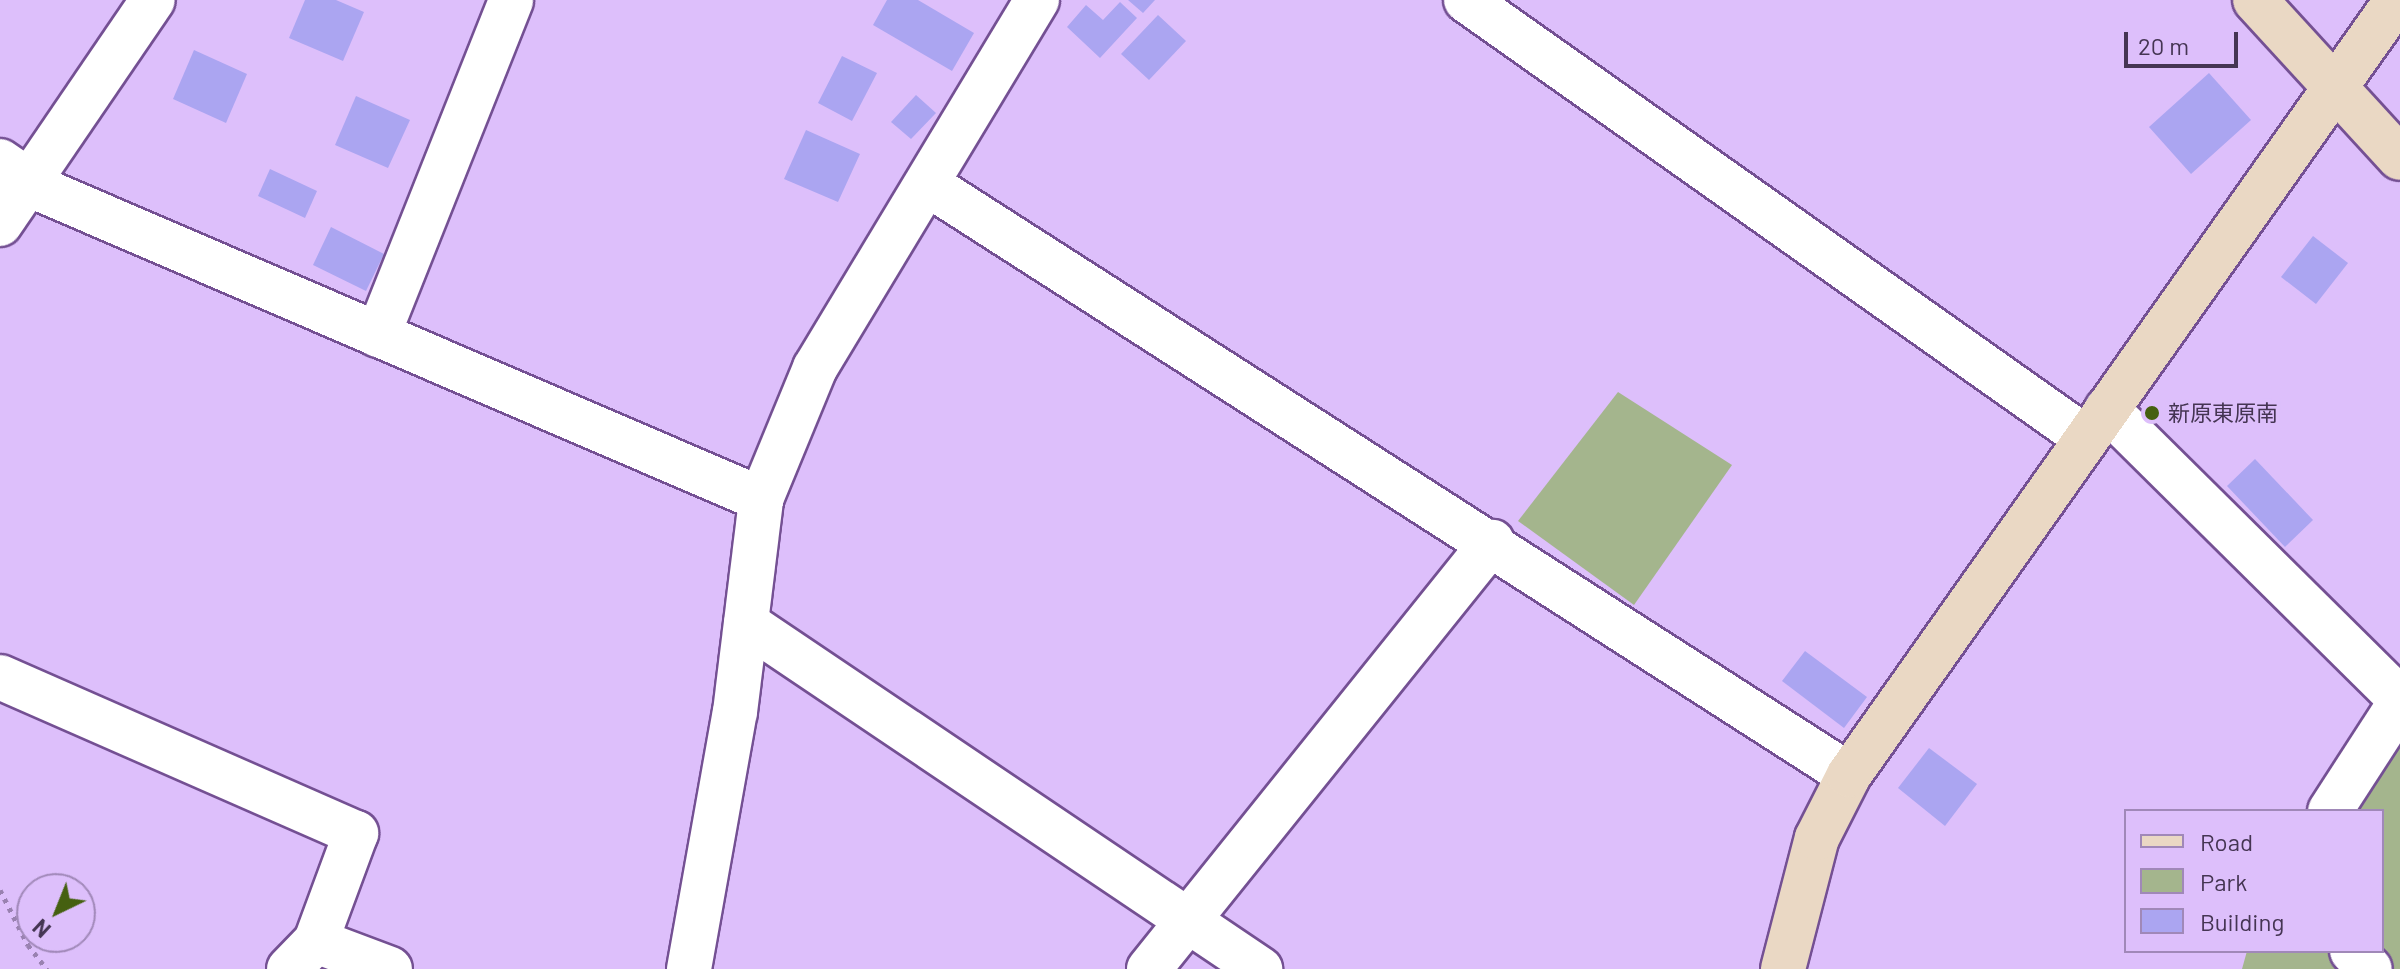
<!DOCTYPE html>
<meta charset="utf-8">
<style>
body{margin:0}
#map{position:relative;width:2400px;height:969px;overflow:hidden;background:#ddbffb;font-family:Barlow,"Noto Sans JP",sans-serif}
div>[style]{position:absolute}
.green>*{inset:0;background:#a4b58d}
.building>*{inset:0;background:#aba5f1}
.path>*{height:5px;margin-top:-2.5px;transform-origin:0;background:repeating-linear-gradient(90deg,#9981b0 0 4px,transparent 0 10px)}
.roads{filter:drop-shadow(2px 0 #745093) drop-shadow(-2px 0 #745093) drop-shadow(0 2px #745093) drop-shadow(0 -2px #745093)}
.street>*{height:44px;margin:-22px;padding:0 22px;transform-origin:22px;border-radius:22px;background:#fff}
.secondary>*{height:44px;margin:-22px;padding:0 22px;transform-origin:22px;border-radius:22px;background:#ead8c4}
.dots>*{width:22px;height:22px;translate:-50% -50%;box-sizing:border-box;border:4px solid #ddbffb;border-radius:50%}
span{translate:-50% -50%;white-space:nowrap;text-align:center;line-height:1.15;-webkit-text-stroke:7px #ddbffb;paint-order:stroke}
.poi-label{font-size:22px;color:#453553}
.left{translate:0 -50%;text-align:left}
.legend{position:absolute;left:2124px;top:809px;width:260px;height:144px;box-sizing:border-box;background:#ddbffb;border:2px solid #a088b8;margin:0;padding:10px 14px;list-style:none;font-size:24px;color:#453553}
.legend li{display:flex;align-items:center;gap:16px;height:40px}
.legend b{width:40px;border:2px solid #a088b8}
.north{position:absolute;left:16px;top:873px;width:80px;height:80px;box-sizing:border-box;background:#ddbffb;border:2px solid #a088b8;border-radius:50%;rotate:223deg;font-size:22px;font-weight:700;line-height:32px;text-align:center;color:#453553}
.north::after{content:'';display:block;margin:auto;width:28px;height:36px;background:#456010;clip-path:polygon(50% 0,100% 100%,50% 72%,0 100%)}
.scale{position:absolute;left:2124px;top:32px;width:114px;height:36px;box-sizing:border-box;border:4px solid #453553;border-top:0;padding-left:10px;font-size:24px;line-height:28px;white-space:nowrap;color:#453553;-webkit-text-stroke:6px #ddbffb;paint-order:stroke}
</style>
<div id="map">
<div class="green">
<div style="clip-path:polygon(1618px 392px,1732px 465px,1634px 605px,1518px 521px)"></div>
<div style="clip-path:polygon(2400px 723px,2400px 969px,2242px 969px,2247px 951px,2382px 951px,2382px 811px,2346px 811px)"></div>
</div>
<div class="building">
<div style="clip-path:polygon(305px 0,336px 0,364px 12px,343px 61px,289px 38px)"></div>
<div style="clip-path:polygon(887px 0,918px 0,974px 33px,952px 71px,873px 25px)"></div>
<div style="clip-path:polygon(1128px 0,1155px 0,1143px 13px)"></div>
<div style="clip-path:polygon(1120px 2px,1137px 18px,1100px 58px,1067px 27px,1086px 5px,1103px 20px)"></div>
<div style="clip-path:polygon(1158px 15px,1186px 41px,1149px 80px,1121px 54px)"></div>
<div style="clip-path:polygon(194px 50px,247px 74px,226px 123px,173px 99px)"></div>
<div style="clip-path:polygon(842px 56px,877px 73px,852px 121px,818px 103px)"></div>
<div style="clip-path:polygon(2209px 73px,2251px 120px,2191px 174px,2149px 127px)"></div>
<div style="clip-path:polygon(916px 95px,936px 113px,911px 139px,891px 122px)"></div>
<div style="clip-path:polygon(356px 96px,410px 120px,388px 168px,335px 145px)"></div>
<div style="clip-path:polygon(806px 130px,860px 154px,838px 202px,784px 179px)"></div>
<div style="clip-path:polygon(270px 169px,317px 191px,305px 218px,258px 196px)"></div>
<div style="clip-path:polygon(331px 227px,384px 254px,366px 291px,313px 265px)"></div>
<div style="clip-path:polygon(2313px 236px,2348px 263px,2316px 304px,2281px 277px)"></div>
<div style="clip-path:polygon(2255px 459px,2313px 520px,2285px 547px,2227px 486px)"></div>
<div style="clip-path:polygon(1805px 651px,1867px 697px,1844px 728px,1782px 681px)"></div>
<div style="clip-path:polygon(1929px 748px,1977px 784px,1945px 826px,1898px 788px)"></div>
</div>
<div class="path">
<div style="left:0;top:890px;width:62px;rotate:63deg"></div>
<div style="left:28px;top:945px;width:31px;rotate:52deg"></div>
</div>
<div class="roads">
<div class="street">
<div style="left:1466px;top:0;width:759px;rotate:35.24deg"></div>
<div style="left:0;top:161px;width:51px;rotate:34.6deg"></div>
<div style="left:42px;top:190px;width:783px;rotate:23.26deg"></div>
<div style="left:929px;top:185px;width:1093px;rotate:32.67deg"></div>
<div style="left:0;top:224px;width:271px;rotate:-55.7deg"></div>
<div style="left:378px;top:335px;width:360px;rotate:-68.3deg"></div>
<div style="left:2107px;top:409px;width:412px;rotate:44.7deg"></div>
<div style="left:746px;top:623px;width:620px;rotate:33.95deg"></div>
<div style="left:0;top:677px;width:389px;rotate:23.7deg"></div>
<div style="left:356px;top:833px;width:115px;rotate:110.3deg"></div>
<div style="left:2330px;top:811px;width:129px;rotate:-57.1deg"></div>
<div style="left:2352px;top:951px;width:25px;rotate:45deg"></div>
<div style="left:289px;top:969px;width:39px;rotate:-46deg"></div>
<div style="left:316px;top:941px;width:79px;rotate:20.7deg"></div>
<div style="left:689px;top:969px;width:261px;rotate:-79.9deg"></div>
<div style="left:735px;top:712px;width:215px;rotate:-83deg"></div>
<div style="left:761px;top:499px;width:142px;rotate:-67.6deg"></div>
<div style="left:815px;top:368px;width:430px;rotate:-58.9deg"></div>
<div style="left:1149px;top:969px;width:548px;rotate:-51.23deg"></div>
</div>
<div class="secondary">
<div style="left:2255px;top:0;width:214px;rotate:47.5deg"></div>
<div style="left:1783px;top:969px;width:135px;rotate:-75.5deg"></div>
<div style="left:1817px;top:838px;width:71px;rotate:-63.1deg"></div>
<div style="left:1849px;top:775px;width:949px;rotate:-54.74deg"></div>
</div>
</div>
<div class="dots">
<div style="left:2152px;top:413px;background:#456010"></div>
</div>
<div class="poi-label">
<span class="left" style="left:2168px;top:413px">新原東原南</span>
</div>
<ul class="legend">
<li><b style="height:10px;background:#ead8c4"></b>Road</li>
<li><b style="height:22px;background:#a4b58d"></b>Park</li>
<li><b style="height:22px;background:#aba5f1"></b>Building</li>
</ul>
<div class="north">N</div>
<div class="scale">20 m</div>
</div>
